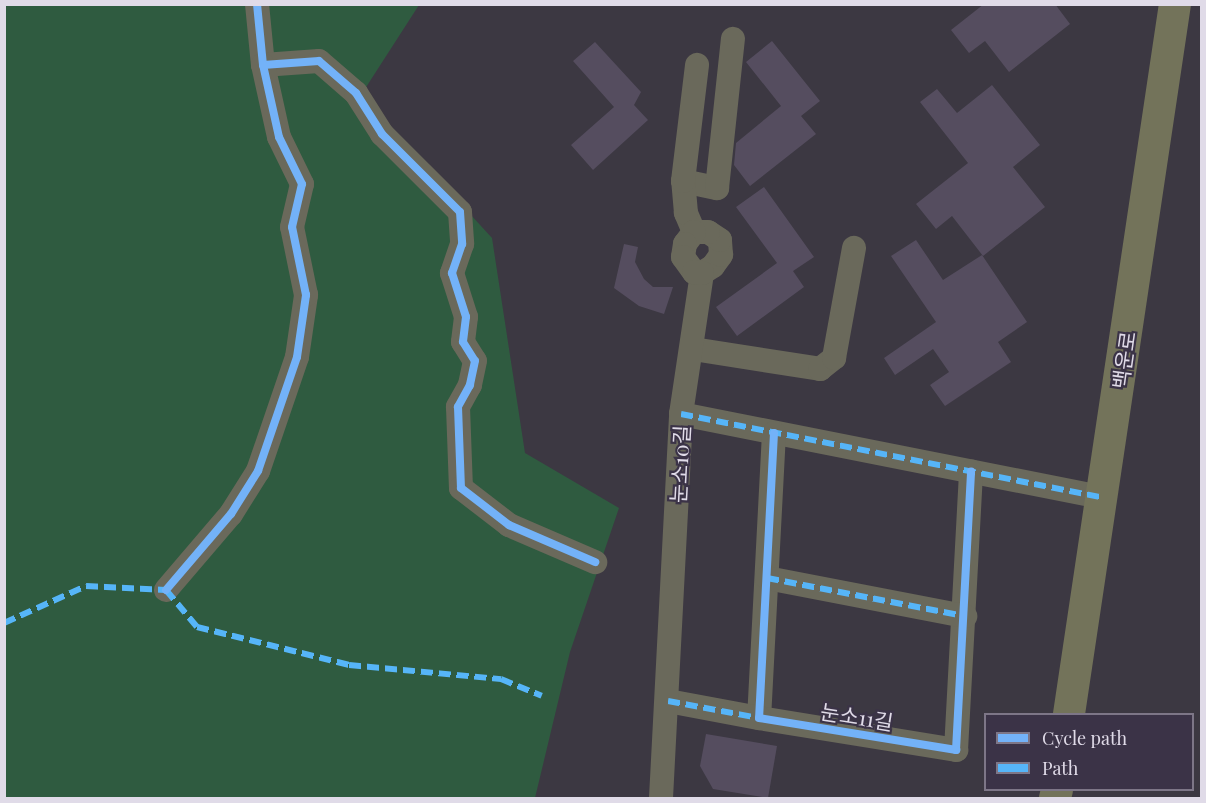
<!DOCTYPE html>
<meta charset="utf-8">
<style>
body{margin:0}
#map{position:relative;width:1206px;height:803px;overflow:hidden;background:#3c3842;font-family:"Playfair Display","Noto Sans KR",serif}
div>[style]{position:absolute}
.green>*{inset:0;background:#2f5b40}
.building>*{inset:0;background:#554d5f}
.minor>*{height:24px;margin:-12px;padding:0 12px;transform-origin:12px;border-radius:12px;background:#6a695b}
.major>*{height:32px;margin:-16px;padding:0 16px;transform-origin:16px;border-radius:16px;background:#73735a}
.quiet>*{height:6px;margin-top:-3px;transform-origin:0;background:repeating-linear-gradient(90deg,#56b5f8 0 12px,transparent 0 18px)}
.cycleway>*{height:8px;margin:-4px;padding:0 4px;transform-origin:4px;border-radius:4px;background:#73b2f8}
span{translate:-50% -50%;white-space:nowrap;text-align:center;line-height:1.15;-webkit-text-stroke:4.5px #3b3347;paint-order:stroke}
.street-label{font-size:21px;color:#e0dbe8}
.frame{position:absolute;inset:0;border:6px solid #e0dbe8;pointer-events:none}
.legend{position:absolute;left:984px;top:713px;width:210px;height:78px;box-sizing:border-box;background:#3b3347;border:2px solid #7d7687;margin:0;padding:8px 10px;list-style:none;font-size:18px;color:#e0dbe8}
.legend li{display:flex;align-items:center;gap:12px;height:30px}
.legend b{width:30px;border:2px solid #7d7687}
</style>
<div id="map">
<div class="green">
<div style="clip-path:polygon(5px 5px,419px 5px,361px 95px,492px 238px,525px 453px,619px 508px,570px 652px,535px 798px,5px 798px)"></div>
</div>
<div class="building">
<div style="clip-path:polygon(984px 4px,1055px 4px,1070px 24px,1009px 72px,985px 41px,969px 53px,951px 30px)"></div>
<div style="clip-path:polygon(772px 41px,820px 101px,801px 116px,816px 134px,750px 186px,734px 165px,736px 143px,781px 106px,746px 62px)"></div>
<div style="clip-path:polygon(595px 42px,641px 92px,634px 105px,648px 120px,593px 170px,571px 145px,614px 107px,573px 61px)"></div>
<div style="clip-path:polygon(992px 85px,1040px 145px,1013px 167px,1045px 207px,983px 256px,952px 216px,936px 229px,916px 204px,968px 163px,920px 102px,937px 89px,957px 113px)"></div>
<div style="clip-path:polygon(764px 187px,814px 257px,793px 271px,804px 287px,737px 336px,716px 307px,777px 263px,736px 207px)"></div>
<div style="clip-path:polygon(916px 240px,943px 280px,982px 255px,1027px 322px,998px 342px,1011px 362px,945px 406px,930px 385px,949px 372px,933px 349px,895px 375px,884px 358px,936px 322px,891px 256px)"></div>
<div style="clip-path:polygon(624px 244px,638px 247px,635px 262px,644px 279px,653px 287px,673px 287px,664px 314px,639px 306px,614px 288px)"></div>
<div style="clip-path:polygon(706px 734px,777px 746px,768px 798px,713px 789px,700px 766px)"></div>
</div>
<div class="minor">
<div style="left:257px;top:4px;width:61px;rotate:84.4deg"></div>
<div style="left:263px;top:65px;width:56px;rotate:-4.1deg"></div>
<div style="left:319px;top:61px;width:49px;rotate:40.9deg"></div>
<div style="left:356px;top:93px;width:49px;rotate:57.6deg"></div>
<div style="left:382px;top:134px;width:110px;rotate:45deg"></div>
<div style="left:460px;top:212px;width:32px;rotate:86deg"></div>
<div style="left:462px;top:244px;width:31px;rotate:109deg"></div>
<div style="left:452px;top:273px;width:46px;rotate:72.3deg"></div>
<div style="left:466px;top:317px;width:25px;rotate:97deg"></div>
<div style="left:463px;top:342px;width:22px;rotate:58deg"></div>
<div style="left:475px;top:361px;width:25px;rotate:102deg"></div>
<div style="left:470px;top:385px;width:25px;rotate:119deg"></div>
<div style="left:458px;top:407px;width:81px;rotate:87.9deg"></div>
<div style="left:461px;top:488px;width:61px;rotate:37.6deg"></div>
<div style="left:509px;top:525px;width:94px;rotate:23.3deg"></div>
<div style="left:683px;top:181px;width:35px;rotate:12deg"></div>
<div style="left:717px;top:188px;width:150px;rotate:-83.9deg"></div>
<div style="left:694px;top:232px;width:21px;rotate:-113deg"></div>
<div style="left:686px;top:213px;width:32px;rotate:-95deg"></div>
<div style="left:683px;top:181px;width:117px;rotate:-83.1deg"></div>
<div style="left:693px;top:349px;width:129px;rotate:8.9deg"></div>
<div style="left:820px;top:369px;width:18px;rotate:-38deg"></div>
<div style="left:834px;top:358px;width:112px;rotate:-79.7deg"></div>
<div style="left:681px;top:414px;width:429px;rotate:11.2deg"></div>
<div style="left:774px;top:433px;width:285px;rotate:93deg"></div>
<div style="left:759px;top:718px;width:200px;rotate:9.2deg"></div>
<div style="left:956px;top:750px;width:279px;rotate:-86.9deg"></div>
<div style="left:767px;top:578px;width:202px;rotate:10.9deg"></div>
<div style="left:166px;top:590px;width:100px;rotate:-49.5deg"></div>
<div style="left:231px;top:514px;width:51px;rotate:-57.9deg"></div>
<div style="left:258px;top:471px;width:120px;rotate:-71.1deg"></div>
<div style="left:297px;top:357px;width:63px;rotate:-81.7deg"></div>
<div style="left:306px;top:295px;width:69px;rotate:-101.6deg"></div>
<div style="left:292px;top:227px;width:44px;rotate:-76.9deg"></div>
<div style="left:302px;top:184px;width:52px;rotate:-116.1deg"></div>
<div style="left:279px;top:137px;width:74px;rotate:-102.5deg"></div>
<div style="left:668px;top:701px;width:93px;rotate:10.6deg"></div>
<div style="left:661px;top:798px;width:385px;rotate:-87deg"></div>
<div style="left:681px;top:414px;width:143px;rotate:-81.5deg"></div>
<div style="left:702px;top:273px;width:13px;rotate:-32deg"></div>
<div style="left:713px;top:266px;width:14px;rotate:-54deg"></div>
<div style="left:721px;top:255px;width:15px;rotate:-94deg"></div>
<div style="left:720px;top:240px;width:14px;rotate:-146deg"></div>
<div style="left:708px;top:232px;width:14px;rotate:180deg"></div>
<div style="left:694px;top:232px;width:15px;rotate:127deg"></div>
<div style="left:685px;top:244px;width:13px;rotate:99deg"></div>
<div style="left:683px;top:257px;width:19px;rotate:54deg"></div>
<div style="left:694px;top:272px;width:8px;rotate:7deg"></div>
</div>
<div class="major">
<div style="left:1069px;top:714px;width:718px;rotate:-81.51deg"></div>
<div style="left:1055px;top:798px;width:8px;rotate:-76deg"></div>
</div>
<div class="quiet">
<div style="left:681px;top:414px;width:429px;rotate:11.2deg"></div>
<div style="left:767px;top:578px;width:202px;rotate:10.9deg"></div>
<div style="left:4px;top:623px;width:90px;rotate:-24.3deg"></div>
<div style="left:86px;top:586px;width:80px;rotate:2.9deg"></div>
<div style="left:166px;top:590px;width:48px;rotate:50deg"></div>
<div style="left:197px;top:627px;width:157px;rotate:14deg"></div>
<div style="left:349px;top:665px;width:153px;rotate:5.3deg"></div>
<div style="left:501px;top:679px;width:44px;rotate:22.5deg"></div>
<div style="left:668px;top:701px;width:93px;rotate:10.6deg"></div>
</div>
<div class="cycleway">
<div style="left:257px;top:4px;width:61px;rotate:84.4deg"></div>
<div style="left:263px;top:65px;width:56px;rotate:-4.1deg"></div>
<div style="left:319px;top:61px;width:49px;rotate:40.9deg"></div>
<div style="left:356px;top:93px;width:49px;rotate:57.6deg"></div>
<div style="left:382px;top:134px;width:110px;rotate:45deg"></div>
<div style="left:460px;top:212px;width:32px;rotate:86deg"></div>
<div style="left:462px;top:244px;width:31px;rotate:109deg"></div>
<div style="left:452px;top:273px;width:46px;rotate:72.3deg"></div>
<div style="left:466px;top:317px;width:25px;rotate:97deg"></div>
<div style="left:463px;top:342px;width:22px;rotate:58deg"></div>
<div style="left:475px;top:361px;width:25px;rotate:102deg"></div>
<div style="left:470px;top:385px;width:25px;rotate:119deg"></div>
<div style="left:458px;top:407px;width:81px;rotate:87.9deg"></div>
<div style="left:461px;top:488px;width:61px;rotate:37.6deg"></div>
<div style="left:509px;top:525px;width:94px;rotate:23.3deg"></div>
<div style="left:774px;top:433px;width:285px;rotate:93deg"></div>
<div style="left:759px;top:718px;width:200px;rotate:9.2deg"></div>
<div style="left:956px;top:750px;width:279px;rotate:-86.9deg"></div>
<div style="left:166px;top:590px;width:100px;rotate:-49.5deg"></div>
<div style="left:231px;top:514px;width:51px;rotate:-57.9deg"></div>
<div style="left:258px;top:471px;width:120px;rotate:-71.1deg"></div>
<div style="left:297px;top:357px;width:63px;rotate:-81.7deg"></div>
<div style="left:306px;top:295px;width:69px;rotate:-101.6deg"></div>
<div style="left:292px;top:227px;width:44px;rotate:-76.9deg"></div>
<div style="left:302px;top:184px;width:52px;rotate:-116.1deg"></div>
<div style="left:279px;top:137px;width:74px;rotate:-102.5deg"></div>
</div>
<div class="street-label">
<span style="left:1123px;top:360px;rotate:-82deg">백운로</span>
<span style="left:679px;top:464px;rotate:-87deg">눈소10길</span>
<span style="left:857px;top:716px;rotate:9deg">눈소11길</span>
</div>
<div class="frame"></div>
<ul class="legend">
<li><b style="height:8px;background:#73b2f8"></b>Cycle path</li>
<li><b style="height:8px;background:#56b5f8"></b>Path</li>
</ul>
</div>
